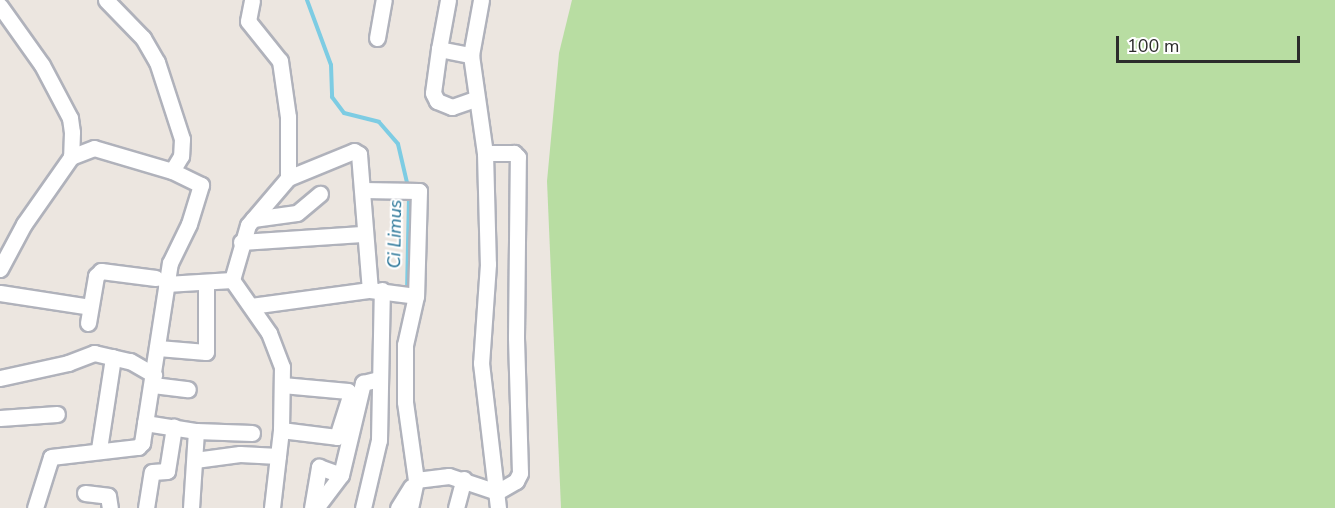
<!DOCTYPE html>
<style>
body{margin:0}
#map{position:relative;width:1335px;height:508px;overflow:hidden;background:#ece6e0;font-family:"Nunito Sans",sans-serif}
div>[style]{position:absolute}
.green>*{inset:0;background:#b8dda2}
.stream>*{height:4px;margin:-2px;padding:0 2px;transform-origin:2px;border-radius:2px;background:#7dcce3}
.roads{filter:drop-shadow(2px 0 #b0b2bb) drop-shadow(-2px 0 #b0b2bb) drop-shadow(0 2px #b0b2bb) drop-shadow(0 -2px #b0b2bb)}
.minor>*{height:15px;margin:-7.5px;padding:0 7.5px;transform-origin:7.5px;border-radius:7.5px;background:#fff}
span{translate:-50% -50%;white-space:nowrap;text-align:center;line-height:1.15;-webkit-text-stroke:4.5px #fff;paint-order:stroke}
.water-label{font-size:18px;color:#1b6c91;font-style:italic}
.scale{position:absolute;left:1116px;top:36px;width:184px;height:27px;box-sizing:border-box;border:3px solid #2c2c2c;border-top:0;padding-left:8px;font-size:18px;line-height:21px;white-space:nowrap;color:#2c2c2c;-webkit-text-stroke:4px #fff;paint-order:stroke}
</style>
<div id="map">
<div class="green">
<div style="clip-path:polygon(572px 0,1335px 0,1335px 508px,561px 508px,547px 181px,559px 53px)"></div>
</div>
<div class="stream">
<div style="left:307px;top:0;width:69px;rotate:69.7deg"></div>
<div style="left:331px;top:65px;width:32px;rotate:88deg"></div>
<div style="left:332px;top:97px;width:20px;rotate:53deg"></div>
<div style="left:344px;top:113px;width:36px;rotate:14deg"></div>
<div style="left:379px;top:122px;width:29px;rotate:49deg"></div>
<div style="left:398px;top:144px;width:44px;rotate:76.9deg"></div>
<div style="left:407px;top:292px;width:98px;rotate:-88.8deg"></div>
</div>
<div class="roads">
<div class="minor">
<div style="left:106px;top:0;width:53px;rotate:45.8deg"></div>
<div style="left:143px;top:38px;width:28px;rotate:60deg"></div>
<div style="left:157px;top:62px;width:81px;rotate:72deg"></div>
<div style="left:182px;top:139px;width:17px;rotate:93deg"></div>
<div style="left:181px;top:156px;width:17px;rotate:121deg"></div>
<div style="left:448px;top:0;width:50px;rotate:100.4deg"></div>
<div style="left:439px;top:49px;width:33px;rotate:11deg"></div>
<div style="left:481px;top:0;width:56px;rotate:100.3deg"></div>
<div style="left:471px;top:55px;width:99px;rotate:81.9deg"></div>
<div style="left:485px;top:153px;width:111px;rotate:88.5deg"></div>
<div style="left:488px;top:264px;width:99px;rotate:94deg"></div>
<div style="left:481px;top:363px;width:146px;rotate:83.3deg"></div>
<div style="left:0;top:6px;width:72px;rotate:54.6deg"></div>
<div style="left:42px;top:65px;width:60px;rotate:62.2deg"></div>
<div style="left:70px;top:118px;width:14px;rotate:82deg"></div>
<div style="left:72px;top:132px;width:25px;rotate:92deg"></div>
<div style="left:71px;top:157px;width:82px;rotate:125deg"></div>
<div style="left:24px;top:224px;width:51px;rotate:118.1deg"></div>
<div style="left:377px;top:38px;width:39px;rotate:-80deg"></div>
<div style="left:439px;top:49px;width:44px;rotate:97.8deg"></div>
<div style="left:433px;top:93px;width:9px;rotate:63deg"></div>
<div style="left:437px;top:101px;width:16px;rotate:22deg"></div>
<div style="left:452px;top:107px;width:24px;rotate:-19deg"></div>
<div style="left:288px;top:178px;width:71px;rotate:-22.2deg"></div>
<div style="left:354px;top:151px;width:6px;rotate:31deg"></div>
<div style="left:359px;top:154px;width:136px;rotate:85.4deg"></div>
<div style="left:363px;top:190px;width:56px;rotate:1deg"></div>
<div style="left:419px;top:191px;width:105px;rotate:91.6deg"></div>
<div style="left:253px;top:219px;width:44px;rotate:-7.8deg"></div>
<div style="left:297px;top:213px;width:30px;rotate:-40deg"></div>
<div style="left:241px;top:242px;width:121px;rotate:-3.8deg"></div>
<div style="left:232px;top:280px;width:57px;rotate:-73.8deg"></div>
<div style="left:248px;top:225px;width:62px;rotate:-49.6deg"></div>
<div style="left:288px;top:178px;width:61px;rotate:-90deg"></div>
<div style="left:288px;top:117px;width:57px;rotate:-98.1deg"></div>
<div style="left:280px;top:61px;width:51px;rotate:-128.7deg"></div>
<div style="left:248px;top:21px;width:21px;rotate:-79deg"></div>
<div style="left:232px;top:280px;width:65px;rotate:55.1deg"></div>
<div style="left:269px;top:333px;width:36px;rotate:69deg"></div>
<div style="left:282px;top:367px;width:63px;rotate:90.9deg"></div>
<div style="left:281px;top:430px;width:79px;rotate:96.6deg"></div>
<div style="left:166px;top:284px;width:66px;rotate:-3.5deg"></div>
<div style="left:0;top:293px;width:91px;rotate:8.8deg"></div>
<div style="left:251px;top:306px;width:120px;rotate:-7.7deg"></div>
<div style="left:370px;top:290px;width:46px;rotate:7.4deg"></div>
<div style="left:416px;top:296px;width:50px;rotate:102.7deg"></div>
<div style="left:405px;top:345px;width:57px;rotate:90deg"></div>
<div style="left:405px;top:402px;width:79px;rotate:82deg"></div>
<div style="left:416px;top:480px;width:29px;rotate:102deg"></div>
<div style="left:88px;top:323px;width:48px;rotate:-80.3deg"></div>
<div style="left:96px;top:276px;width:7px;rotate:-45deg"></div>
<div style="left:101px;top:271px;width:55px;rotate:7.3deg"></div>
<div style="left:158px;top:348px;width:48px;rotate:4.8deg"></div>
<div style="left:206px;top:352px;width:68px;rotate:-90deg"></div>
<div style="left:0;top:378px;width:70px;rotate:-12.4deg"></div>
<div style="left:68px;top:363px;width:28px;rotate:-21deg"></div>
<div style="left:94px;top:353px;width:37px;rotate:13deg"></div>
<div style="left:130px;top:361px;width:28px;rotate:30deg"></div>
<div style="left:153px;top:385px;width:35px;rotate:7deg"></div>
<div style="left:0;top:418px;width:57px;rotate:-4deg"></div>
<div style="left:145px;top:423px;width:52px;rotate:8.9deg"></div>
<div style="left:196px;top:431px;width:77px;rotate:93.7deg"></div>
<div style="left:281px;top:430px;width:56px;rotate:7.1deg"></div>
<div style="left:337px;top:437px;width:43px;rotate:-72.4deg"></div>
<div style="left:350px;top:396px;width:5px;rotate:-112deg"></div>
<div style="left:348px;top:391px;width:66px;rotate:-174.8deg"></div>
<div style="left:196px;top:431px;width:56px;rotate:2deg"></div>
<div style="left:99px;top:449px;width:93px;rotate:-81.3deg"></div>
<div style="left:195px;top:460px;width:45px;rotate:-7.6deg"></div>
<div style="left:240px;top:454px;width:38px;rotate:3deg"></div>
<div style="left:416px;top:480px;width:33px;rotate:-7deg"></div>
<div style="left:449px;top:476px;width:51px;rotate:18.4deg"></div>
<div style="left:497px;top:492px;width:22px;rotate:-30deg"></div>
<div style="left:516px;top:481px;width:9px;rotate:-63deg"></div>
<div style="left:520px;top:473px;width:136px;rotate:-91.7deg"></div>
<div style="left:516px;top:337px;width:180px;rotate:-89.4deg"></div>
<div style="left:518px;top:157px;width:6px;rotate:-135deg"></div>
<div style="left:514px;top:153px;width:29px;rotate:180deg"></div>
<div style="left:85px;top:493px;width:23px;rotate:7deg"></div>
<div style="left:108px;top:496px;width:12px;rotate:81deg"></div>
<div style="left:35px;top:508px;width:53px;rotate:-72.6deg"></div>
<div style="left:51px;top:457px;width:88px;rotate:-6.6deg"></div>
<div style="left:138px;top:447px;width:6px;rotate:-45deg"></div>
<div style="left:142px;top:443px;width:182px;rotate:-81.2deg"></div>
<div style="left:170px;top:263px;width:43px;rotate:-64deg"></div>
<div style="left:189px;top:224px;width:41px;rotate:-72.9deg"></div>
<div style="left:201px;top:185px;width:32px;rotate:-154deg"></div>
<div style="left:172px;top:171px;width:81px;rotate:-163.6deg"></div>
<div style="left:94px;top:148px;width:25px;rotate:159deg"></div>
<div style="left:146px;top:508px;width:36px;rotate:-81deg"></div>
<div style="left:152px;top:472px;width:15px;rotate:-4deg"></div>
<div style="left:167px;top:471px;width:45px;rotate:-81deg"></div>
<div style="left:312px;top:508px;width:42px;rotate:-80.3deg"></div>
<div style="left:319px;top:467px;width:23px;rotate:20deg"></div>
<div style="left:316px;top:508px;width:41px;rotate:-52.9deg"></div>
<div style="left:341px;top:475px;width:95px;rotate:-76.6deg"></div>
<div style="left:363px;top:383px;width:16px;rotate:-14deg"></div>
<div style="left:363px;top:508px;width:70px;rotate:-76.8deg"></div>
<div style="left:379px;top:440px;width:150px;rotate:-88.9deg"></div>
<div style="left:398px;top:508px;width:25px;rotate:-58deg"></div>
<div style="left:456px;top:508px;width:30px;rotate:-75deg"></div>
</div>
</div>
<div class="water-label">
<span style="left:395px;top:234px;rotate:-89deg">Ci Limus</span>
</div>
<div class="scale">100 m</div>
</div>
